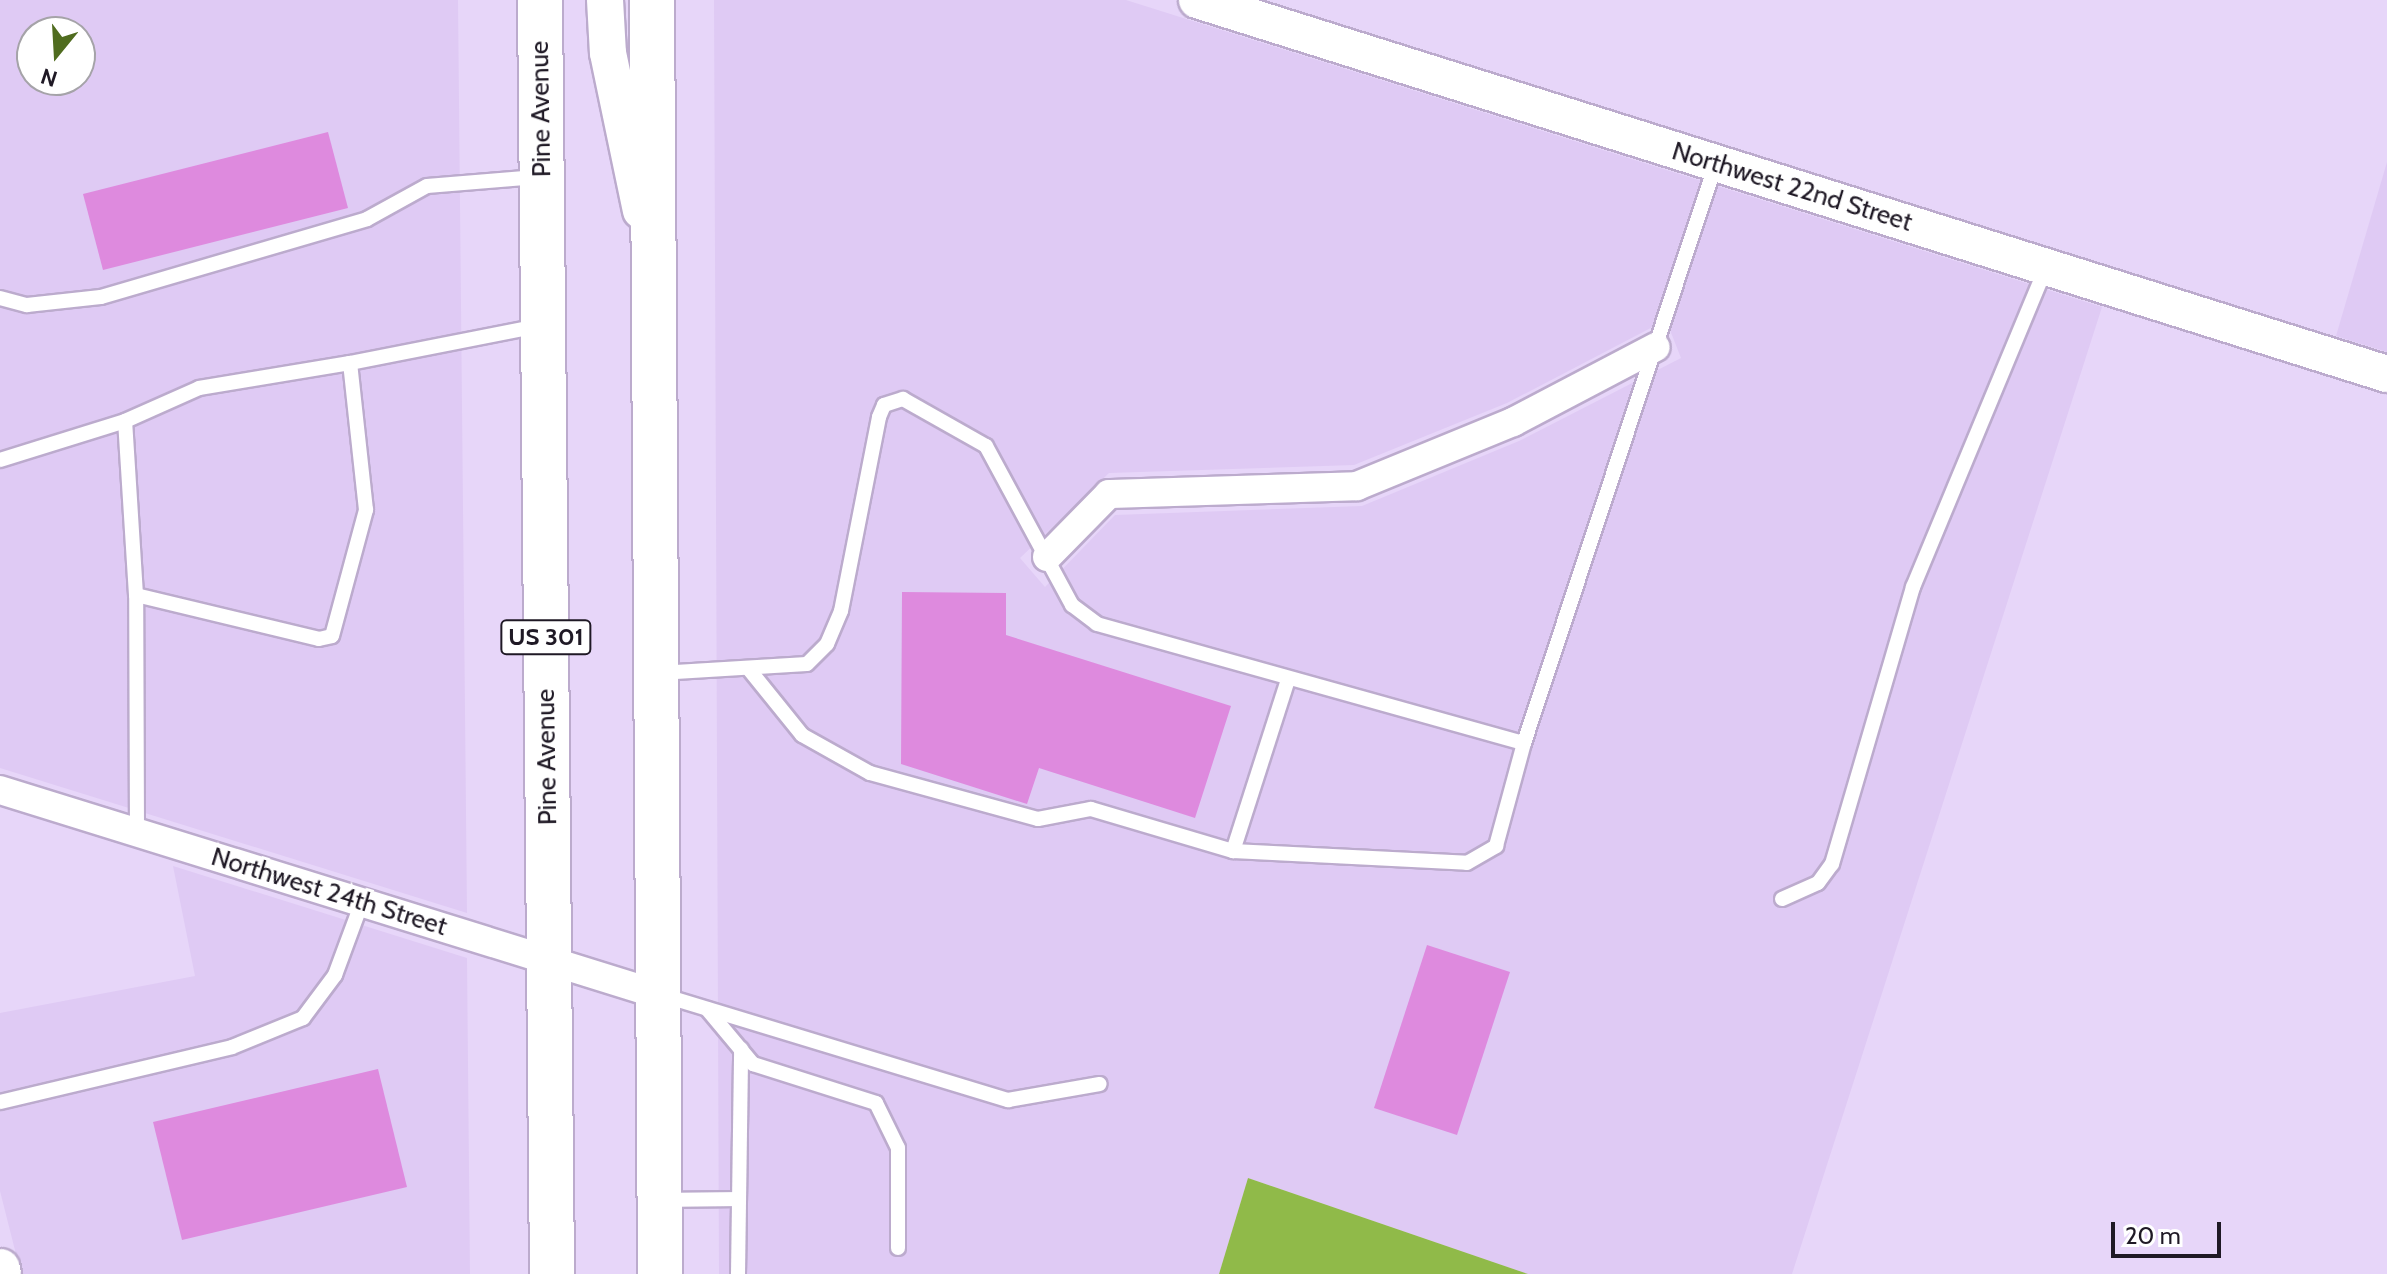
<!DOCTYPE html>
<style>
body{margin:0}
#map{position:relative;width:2387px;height:1274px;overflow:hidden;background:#e7d6f9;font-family:Cabin,sans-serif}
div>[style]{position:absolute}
.built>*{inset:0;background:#dfcaf4}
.forest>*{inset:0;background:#90ba49}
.building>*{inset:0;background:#de8ade}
.roads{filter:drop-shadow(2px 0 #bcabcd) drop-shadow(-2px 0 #bcabcd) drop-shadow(0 2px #bcabcd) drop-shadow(0 -2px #bcabcd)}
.service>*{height:14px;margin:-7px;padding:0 7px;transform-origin:7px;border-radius:7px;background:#fff}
.minor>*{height:28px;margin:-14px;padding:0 14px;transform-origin:14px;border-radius:14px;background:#fff}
.tertiary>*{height:36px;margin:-18px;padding:0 18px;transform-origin:18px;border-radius:18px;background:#fff}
.secondary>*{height:40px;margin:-20px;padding:0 20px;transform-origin:20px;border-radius:20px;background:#fff}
.trunk>*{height:44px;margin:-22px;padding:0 22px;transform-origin:22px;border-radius:22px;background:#fff}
span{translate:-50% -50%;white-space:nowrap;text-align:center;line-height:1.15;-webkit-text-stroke:6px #fff;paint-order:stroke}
.shield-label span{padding:2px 6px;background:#fff;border:2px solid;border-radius:6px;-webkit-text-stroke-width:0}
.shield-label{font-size:24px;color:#1f1925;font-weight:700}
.street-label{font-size:26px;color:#1f1925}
.north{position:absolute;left:16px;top:16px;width:80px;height:80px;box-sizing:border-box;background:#fff;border:2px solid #a5a3a8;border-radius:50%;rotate:198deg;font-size:22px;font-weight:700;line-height:32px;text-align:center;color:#1f1925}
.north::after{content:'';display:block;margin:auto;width:28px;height:36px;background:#506c1f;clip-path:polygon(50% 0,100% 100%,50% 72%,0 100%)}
.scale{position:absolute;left:2111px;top:1222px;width:110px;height:36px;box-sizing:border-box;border:4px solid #1f1925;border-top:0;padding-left:10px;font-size:24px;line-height:28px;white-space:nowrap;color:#1f1925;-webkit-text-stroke:6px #fff;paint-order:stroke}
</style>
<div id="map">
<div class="built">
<div style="clip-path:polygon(evenodd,0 0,458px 0,467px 913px,0 768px,0 0,32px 32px,80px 32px,80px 80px,32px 80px,32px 32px)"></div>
<div style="clip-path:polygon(evenodd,714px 0,1126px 0,2102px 307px,1792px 1274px,1528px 1274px,1248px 1178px,1219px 1274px,719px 1274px,714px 0,1666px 320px,1681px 358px,1519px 441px,1362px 506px,1115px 515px,1045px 587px,1020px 558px,1109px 473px,1354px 465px,1507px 403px,1666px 320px)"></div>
<div style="clip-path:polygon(2387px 162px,2387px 352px,2336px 336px)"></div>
<div style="clip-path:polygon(173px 866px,467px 958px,470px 1274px,21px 1274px,0 1191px,0 1013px,195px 976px)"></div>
</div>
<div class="forest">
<div style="clip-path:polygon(1248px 1178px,1528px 1274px,1219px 1274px)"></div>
</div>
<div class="building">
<div style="clip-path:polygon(328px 132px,348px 208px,103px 270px,83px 194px)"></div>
<div style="clip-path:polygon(902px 592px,1006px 593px,1006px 635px,1231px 706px,1195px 818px,1039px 768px,1027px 804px,901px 764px)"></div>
<div style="clip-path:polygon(1427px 945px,1510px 972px,1457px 1135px,1374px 1108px)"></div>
<div style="clip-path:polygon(378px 1069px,407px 1187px,182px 1240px,153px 1122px)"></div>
</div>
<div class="roads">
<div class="service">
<div style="left:0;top:298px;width:28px;rotate:15deg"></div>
<div style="left:27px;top:305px;width:74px;rotate:-6.2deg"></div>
<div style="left:101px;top:297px;width:277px;rotate:-16.3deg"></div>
<div style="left:367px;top:219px;width:68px;rotate:-28.8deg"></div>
<div style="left:427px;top:186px;width:110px;rotate:-4.7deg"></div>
<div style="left:0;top:460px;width:131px;rotate:-17.3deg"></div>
<div style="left:136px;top:595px;width:174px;rotate:-93.6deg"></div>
<div style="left:125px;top:421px;width:81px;rotate:-24deg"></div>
<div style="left:199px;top:388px;width:153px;rotate:-9.4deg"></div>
<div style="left:748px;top:668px;width:86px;rotate:51.1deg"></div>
<div style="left:802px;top:735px;width:78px;rotate:29.2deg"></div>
<div style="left:870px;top:773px;width:174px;rotate:15.3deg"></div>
<div style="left:1038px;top:819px;width:54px;rotate:-10.7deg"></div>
<div style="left:1091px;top:809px;width:148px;rotate:16.5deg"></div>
<div style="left:1233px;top:851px;width:234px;rotate:2.9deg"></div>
<div style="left:1467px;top:863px;width:34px;rotate:-30deg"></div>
<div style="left:1496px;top:846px;width:107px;rotate:-74.8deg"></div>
<div style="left:659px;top:673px;width:148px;rotate:-3.5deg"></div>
<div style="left:807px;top:664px;width:28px;rotate:-45deg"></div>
<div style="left:827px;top:644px;width:36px;rotate:-67deg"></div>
<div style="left:841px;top:611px;width:198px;rotate:-78.9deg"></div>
<div style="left:879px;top:417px;width:13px;rotate:-67deg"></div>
<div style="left:884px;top:405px;width:20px;rotate:-18deg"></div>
<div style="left:903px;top:399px;width:95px;rotate:29.5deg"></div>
<div style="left:986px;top:446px;width:181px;rotate:61.6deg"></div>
<div style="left:1072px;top:605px;width:31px;rotate:37deg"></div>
<div style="left:1097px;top:624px;width:443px;rotate:15.6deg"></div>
<div style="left:1524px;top:743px;width:611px;rotate:-71.68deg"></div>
<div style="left:137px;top:833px;width:238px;rotate:-90.2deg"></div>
<div style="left:136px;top:595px;width:188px;rotate:13.5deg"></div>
<div style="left:319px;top:639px;width:13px;rotate:-13deg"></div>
<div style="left:332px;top:636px;width:131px;rotate:-74.9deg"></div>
<div style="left:366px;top:510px;width:148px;rotate:-96.2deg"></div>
<div style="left:350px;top:363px;width:192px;rotate:-11.1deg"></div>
<div style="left:1233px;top:851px;width:180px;rotate:-72.2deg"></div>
<div style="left:1782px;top:899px;width:39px;rotate:-24deg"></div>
<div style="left:1818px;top:883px;width:24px;rotate:-54deg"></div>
<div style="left:1832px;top:864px;width:289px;rotate:-73.7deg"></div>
<div style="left:1913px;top:587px;width:347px;rotate:-67.4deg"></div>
<div style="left:662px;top:995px;width:362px;rotate:16.9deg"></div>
<div style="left:1008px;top:1100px;width:93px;rotate:-9.9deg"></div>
<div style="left:707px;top:1009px;width:72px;rotate:50.1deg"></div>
<div style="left:753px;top:1064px;width:129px;rotate:17.6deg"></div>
<div style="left:876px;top:1103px;width:50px;rotate:63.9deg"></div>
<div style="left:898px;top:1148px;width:100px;rotate:90deg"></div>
<div style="left:0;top:1102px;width:238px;rotate:-13.3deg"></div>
<div style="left:232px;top:1047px;width:77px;rotate:-22.2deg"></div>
<div style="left:303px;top:1018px;width:54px;rotate:-53.3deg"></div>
<div style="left:335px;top:975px;width:78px;rotate:-69.7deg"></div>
<div style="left:663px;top:1200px;width:72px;rotate:-0.8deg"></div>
<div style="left:738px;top:1274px;width:225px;rotate:-89.2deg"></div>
</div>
<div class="minor">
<div style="left:1047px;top:557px;width:88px;rotate:-45.5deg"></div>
<div style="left:1109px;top:494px;width:248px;rotate:-1.8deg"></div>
<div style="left:1357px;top:486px;width:169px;rotate:-22.3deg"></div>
<div style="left:1513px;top:422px;width:161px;rotate:-27.7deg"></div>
<div style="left:0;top:790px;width:688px;rotate:17.25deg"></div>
</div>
<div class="tertiary">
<div style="left:605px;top:0;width:53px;rotate:86.8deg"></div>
<div style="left:608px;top:53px;width:161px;rotate:78.2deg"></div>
<div style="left:1197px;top:0;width:1247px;rotate:17.45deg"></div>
</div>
<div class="secondary">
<div style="left:0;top:1269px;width:5px;rotate:79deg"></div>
</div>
<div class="trunk">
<div style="left:540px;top:0;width:1274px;rotate:89.46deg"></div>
<div style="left:652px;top:0;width:1274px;rotate:89.64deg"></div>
</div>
</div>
<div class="shield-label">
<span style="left:546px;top:637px">US 301</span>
</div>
<div class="street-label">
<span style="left:541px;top:109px;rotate:-91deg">Pine Avenue</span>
<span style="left:1792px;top:187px;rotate:17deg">Northwest 22nd Street</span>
<span style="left:547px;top:757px;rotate:-91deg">Pine Avenue</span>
<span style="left:329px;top:892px;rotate:17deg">Northwest 24th Street</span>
</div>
<div class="north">N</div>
<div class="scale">20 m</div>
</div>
